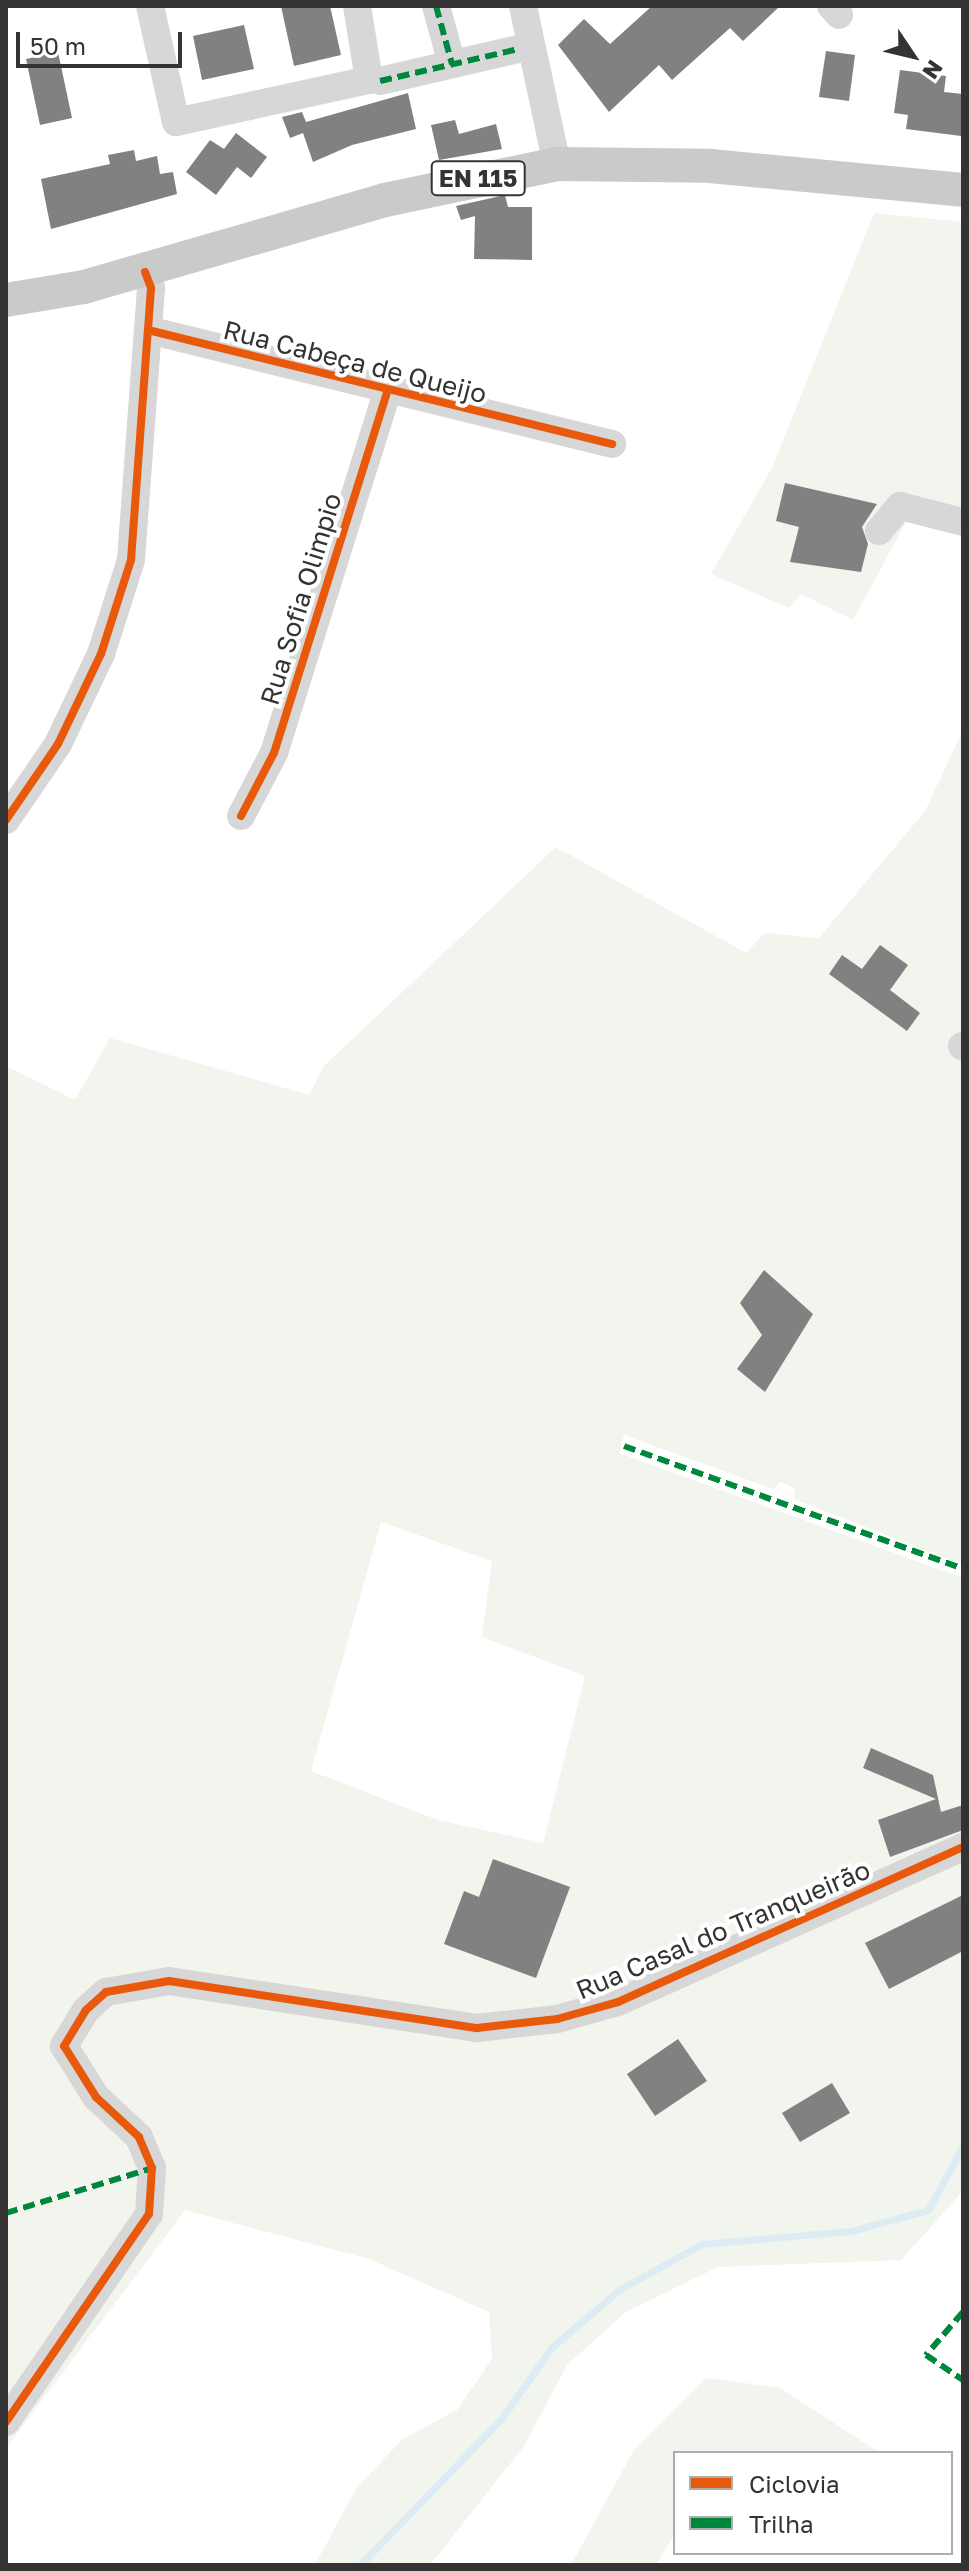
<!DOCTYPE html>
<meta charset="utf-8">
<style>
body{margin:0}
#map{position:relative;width:969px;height:2571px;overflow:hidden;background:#fff;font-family:"Golos Text",sans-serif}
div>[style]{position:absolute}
.green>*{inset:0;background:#f1f5ed}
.stream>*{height:7px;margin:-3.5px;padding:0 3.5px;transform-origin:3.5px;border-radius:3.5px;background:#ddebf3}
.building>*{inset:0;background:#818181}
.minor>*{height:28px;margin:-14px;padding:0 14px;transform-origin:14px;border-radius:14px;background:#d7d7d7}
.major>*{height:34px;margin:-17px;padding:0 17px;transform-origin:17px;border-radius:17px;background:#cacaca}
.quiet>*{height:6px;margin-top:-3px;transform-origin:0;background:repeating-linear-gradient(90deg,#00873e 0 12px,transparent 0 18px)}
.cycleway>*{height:8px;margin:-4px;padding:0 4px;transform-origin:4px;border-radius:4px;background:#e8590c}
span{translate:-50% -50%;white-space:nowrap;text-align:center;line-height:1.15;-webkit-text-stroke:8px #fff;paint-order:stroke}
.shield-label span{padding:2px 6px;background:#fff;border:2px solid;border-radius:6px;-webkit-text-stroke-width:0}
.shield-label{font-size:24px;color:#333;font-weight:700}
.street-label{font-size:26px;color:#333}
.frame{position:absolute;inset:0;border:8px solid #333;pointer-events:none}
.legend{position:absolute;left:673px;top:2451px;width:280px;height:104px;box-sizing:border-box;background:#fff;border:2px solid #adadad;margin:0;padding:10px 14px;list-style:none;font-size:24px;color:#333}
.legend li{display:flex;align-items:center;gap:16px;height:40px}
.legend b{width:40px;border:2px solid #adadad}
.north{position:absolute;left:873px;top:16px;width:80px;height:80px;-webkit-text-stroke:6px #fff;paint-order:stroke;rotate:125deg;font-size:22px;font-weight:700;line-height:32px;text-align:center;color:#333}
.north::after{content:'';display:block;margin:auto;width:28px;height:36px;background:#333;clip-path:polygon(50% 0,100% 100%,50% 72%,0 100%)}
.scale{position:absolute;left:16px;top:32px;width:166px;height:36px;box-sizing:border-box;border:4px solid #333;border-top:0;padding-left:10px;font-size:24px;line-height:28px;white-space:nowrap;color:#333;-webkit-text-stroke:6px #fff;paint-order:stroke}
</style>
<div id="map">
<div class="green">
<div style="clip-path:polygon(874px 213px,963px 222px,963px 515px,906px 522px,853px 620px,801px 594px,789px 608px,711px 574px,773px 466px)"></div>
<div style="clip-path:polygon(evenodd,963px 730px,963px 1565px,794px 1499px,795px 1488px,780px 1482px,773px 1489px,624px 1435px,619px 1453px,963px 1578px,963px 1838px,578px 2012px,477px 2028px,129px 1981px,61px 2047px,136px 2139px,148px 2213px,6px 2422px,6px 1066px,75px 1100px,110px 1038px,309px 1095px,324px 1066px,556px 847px,746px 953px,765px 933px,819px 938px,925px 811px,963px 730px,381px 1522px,492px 1561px,482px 1637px,585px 1676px,543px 1843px,438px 1820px,311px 1771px,381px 1522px)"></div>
<div style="clip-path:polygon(evenodd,963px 1856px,963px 2191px,901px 2260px,718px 2267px,626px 2312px,567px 2365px,524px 2446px,430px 2565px,315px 2565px,357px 2487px,403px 2439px,457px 2410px,492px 2359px,489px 2312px,369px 2259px,185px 2210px,6px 2448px,6px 2435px,119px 2257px,155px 2167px,68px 2047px,129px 1986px,560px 2028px,963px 1856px,678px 2039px,707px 2081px,656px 2116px,628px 2073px,678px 2039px)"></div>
<div style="clip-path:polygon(706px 2378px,780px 2388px,880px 2453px,675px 2453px,675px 2534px,656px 2565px,571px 2565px,634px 2450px)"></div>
</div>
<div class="stream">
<div style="left:360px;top:2565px;width:204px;rotate:-46deg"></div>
<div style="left:502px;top:2418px;width:85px;rotate:-55deg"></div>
<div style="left:551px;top:2348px;width:91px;rotate:-40.5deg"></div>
<div style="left:620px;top:2289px;width:94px;rotate:-28.8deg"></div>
<div style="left:702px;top:2244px;width:150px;rotate:-5deg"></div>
<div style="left:851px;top:2231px;width:80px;rotate:-15.3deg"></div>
<div style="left:928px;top:2210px;width:73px;rotate:-61.3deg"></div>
</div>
<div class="building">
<div style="clip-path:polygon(281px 6px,330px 6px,341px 55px,294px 66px)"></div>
<div style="clip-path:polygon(652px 6px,780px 6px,743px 41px,730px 28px,672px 80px,659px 65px,609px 112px,558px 45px,584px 19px,610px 44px)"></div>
<div style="clip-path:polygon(244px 25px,254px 69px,202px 80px,193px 36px)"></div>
<div style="clip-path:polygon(826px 51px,855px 55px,849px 101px,819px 97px)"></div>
<div style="clip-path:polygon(58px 52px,72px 118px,40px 125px,26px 59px)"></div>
<div style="clip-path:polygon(900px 70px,946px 76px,944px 92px,963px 94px,961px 136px,906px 129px,908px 115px,894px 113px)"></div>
<div style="clip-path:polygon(408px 93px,416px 129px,352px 145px,313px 162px,303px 133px,290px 138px,282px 117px,302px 112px,306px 122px)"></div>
<div style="clip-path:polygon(455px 120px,459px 134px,496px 124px,502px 149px,439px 160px,431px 125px)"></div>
<div style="clip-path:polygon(236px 133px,267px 157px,251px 178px,237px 167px,216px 195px,186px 172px,210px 140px,224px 149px)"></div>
<div style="clip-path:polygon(134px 150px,136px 161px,157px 156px,160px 174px,173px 172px,177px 194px,51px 229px,41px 179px,110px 164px,108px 155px)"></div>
<div style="clip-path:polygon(505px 195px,508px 207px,532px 207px,532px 260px,474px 259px,475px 216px,461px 220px,456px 206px)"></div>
<div style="clip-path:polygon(785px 483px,877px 504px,862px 527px,868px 544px,861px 572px,790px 562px,799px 527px,776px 521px)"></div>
<div style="clip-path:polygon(880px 945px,908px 965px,890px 990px,920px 1013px,907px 1031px,829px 974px,842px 955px,862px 969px)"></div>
<div style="clip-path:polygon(764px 1270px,813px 1314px,765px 1392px,737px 1369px,762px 1335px,740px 1303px)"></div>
<div style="clip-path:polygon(871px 1748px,933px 1775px,941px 1812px,963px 1805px,963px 1830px,890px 1857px,878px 1820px,936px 1799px,863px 1768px)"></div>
<div style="clip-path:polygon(493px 1859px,570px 1887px,536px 1978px,444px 1944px,464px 1891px,479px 1897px)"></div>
<div style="clip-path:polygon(963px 1895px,963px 1951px,889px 1989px,865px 1943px)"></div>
<div style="clip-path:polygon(678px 2039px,707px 2081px,655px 2116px,627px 2074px)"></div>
<div style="clip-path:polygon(832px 2083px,850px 2113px,800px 2142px,782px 2113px)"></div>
</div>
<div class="minor">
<div style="left:150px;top:6px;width:119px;rotate:77.4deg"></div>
<div style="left:176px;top:122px;width:198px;rotate:-12.3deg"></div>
<div style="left:369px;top:80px;width:75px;rotate:-99.2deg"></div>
<div style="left:436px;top:6px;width:60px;rotate:74.6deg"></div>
<div style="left:523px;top:6px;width:162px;rotate:77.9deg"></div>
<div style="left:831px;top:6px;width:12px;rotate:48deg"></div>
<div style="left:380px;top:81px;width:143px;rotate:-13deg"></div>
<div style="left:145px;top:272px;width:17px;rotate:69deg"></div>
<div style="left:151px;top:288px;width:42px;rotate:94.1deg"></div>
<div style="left:148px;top:330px;width:478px;rotate:13.8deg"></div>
<div style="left:879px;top:531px;width:33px;rotate:-50deg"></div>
<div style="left:900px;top:506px;width:65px;rotate:14.3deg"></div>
<div style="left:241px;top:816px;width:71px;rotate:-62.4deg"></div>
<div style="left:274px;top:753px;width:380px;rotate:-72.6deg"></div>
<div style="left:6px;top:820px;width:92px;rotate:-55.6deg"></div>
<div style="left:58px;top:744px;width:100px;rotate:-64.5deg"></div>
<div style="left:101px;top:654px;width:99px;rotate:-72.3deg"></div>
<div style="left:131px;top:560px;width:231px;rotate:-85.8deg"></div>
<div style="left:962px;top:1046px;width:1px;rotate:45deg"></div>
<div style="left:6px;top:2422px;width:252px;rotate:-55.5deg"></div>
<div style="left:149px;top:2214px;width:46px;rotate:-86.3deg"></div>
<div style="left:152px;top:2168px;width:34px;rotate:-113deg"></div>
<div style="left:139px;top:2137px;width:59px;rotate:-137.1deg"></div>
<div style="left:96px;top:2097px;width:60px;rotate:-122.1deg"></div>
<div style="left:64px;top:2046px;width:42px;rotate:-58.6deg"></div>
<div style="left:86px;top:2010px;width:27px;rotate:-42deg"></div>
<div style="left:106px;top:1992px;width:64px;rotate:-9.9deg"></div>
<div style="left:169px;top:1981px;width:312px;rotate:8.7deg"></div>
<div style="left:477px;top:2028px;width:81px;rotate:-6.4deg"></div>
<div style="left:557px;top:2019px;width:63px;rotate:-15.6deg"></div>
<div style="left:618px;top:2002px;width:378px;rotate:-24.2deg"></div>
</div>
<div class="major">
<div style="left:6px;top:300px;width:79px;rotate:-9.5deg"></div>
<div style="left:84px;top:287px;width:313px;rotate:-16.1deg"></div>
<div style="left:385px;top:200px;width:176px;rotate:-11.8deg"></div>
<div style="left:557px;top:164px;width:153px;rotate:0.7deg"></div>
<div style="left:710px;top:166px;width:254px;rotate:5.4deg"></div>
</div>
<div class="quiet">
<div style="left:436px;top:6px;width:60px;rotate:74.6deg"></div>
<div style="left:380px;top:81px;width:143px;rotate:-13deg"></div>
<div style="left:624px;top:1446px;width:361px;rotate:19.9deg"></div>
<div style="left:6px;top:2213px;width:153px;rotate:-17.1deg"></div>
<div style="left:963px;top:2312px;width:57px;rotate:130.7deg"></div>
<div style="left:926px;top:2355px;width:45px;rotate:34deg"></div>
</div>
<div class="cycleway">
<div style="left:145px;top:272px;width:17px;rotate:69deg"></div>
<div style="left:151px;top:288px;width:42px;rotate:94.1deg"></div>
<div style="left:148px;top:330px;width:478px;rotate:13.8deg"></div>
<div style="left:241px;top:816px;width:71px;rotate:-62.4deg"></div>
<div style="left:274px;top:753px;width:380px;rotate:-72.6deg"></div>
<div style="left:6px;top:820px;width:92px;rotate:-55.6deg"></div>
<div style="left:58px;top:744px;width:100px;rotate:-64.5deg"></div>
<div style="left:101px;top:654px;width:99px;rotate:-72.3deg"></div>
<div style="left:131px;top:560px;width:231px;rotate:-85.8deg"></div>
<div style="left:6px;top:2422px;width:252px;rotate:-55.5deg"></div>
<div style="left:149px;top:2214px;width:46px;rotate:-86.3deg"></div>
<div style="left:152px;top:2168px;width:34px;rotate:-113deg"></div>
<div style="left:139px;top:2137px;width:59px;rotate:-137.1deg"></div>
<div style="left:96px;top:2097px;width:60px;rotate:-122.1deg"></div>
<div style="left:64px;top:2046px;width:42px;rotate:-58.6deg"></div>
<div style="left:86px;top:2010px;width:27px;rotate:-42deg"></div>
<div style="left:106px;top:1992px;width:64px;rotate:-9.9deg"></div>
<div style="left:169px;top:1981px;width:312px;rotate:8.7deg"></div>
<div style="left:477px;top:2028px;width:81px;rotate:-6.4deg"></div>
<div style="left:557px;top:2019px;width:63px;rotate:-15.6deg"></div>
<div style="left:618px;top:2002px;width:378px;rotate:-24.2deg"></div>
</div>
<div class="shield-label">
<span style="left:478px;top:178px">EN 115</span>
</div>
<div class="street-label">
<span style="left:355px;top:362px;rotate:14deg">Rua Cabeça de Queijo</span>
<span style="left:301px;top:599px;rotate:-73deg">Rua Sofia Olimpio</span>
<span style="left:723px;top:1930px;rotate:-23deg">Rua Casal do Tranqueirão</span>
</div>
<div class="frame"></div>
<ul class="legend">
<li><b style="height:10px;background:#e8590c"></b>Ciclovia</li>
<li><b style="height:10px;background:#00873e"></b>Trilha</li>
</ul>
<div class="north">N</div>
<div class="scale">50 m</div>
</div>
